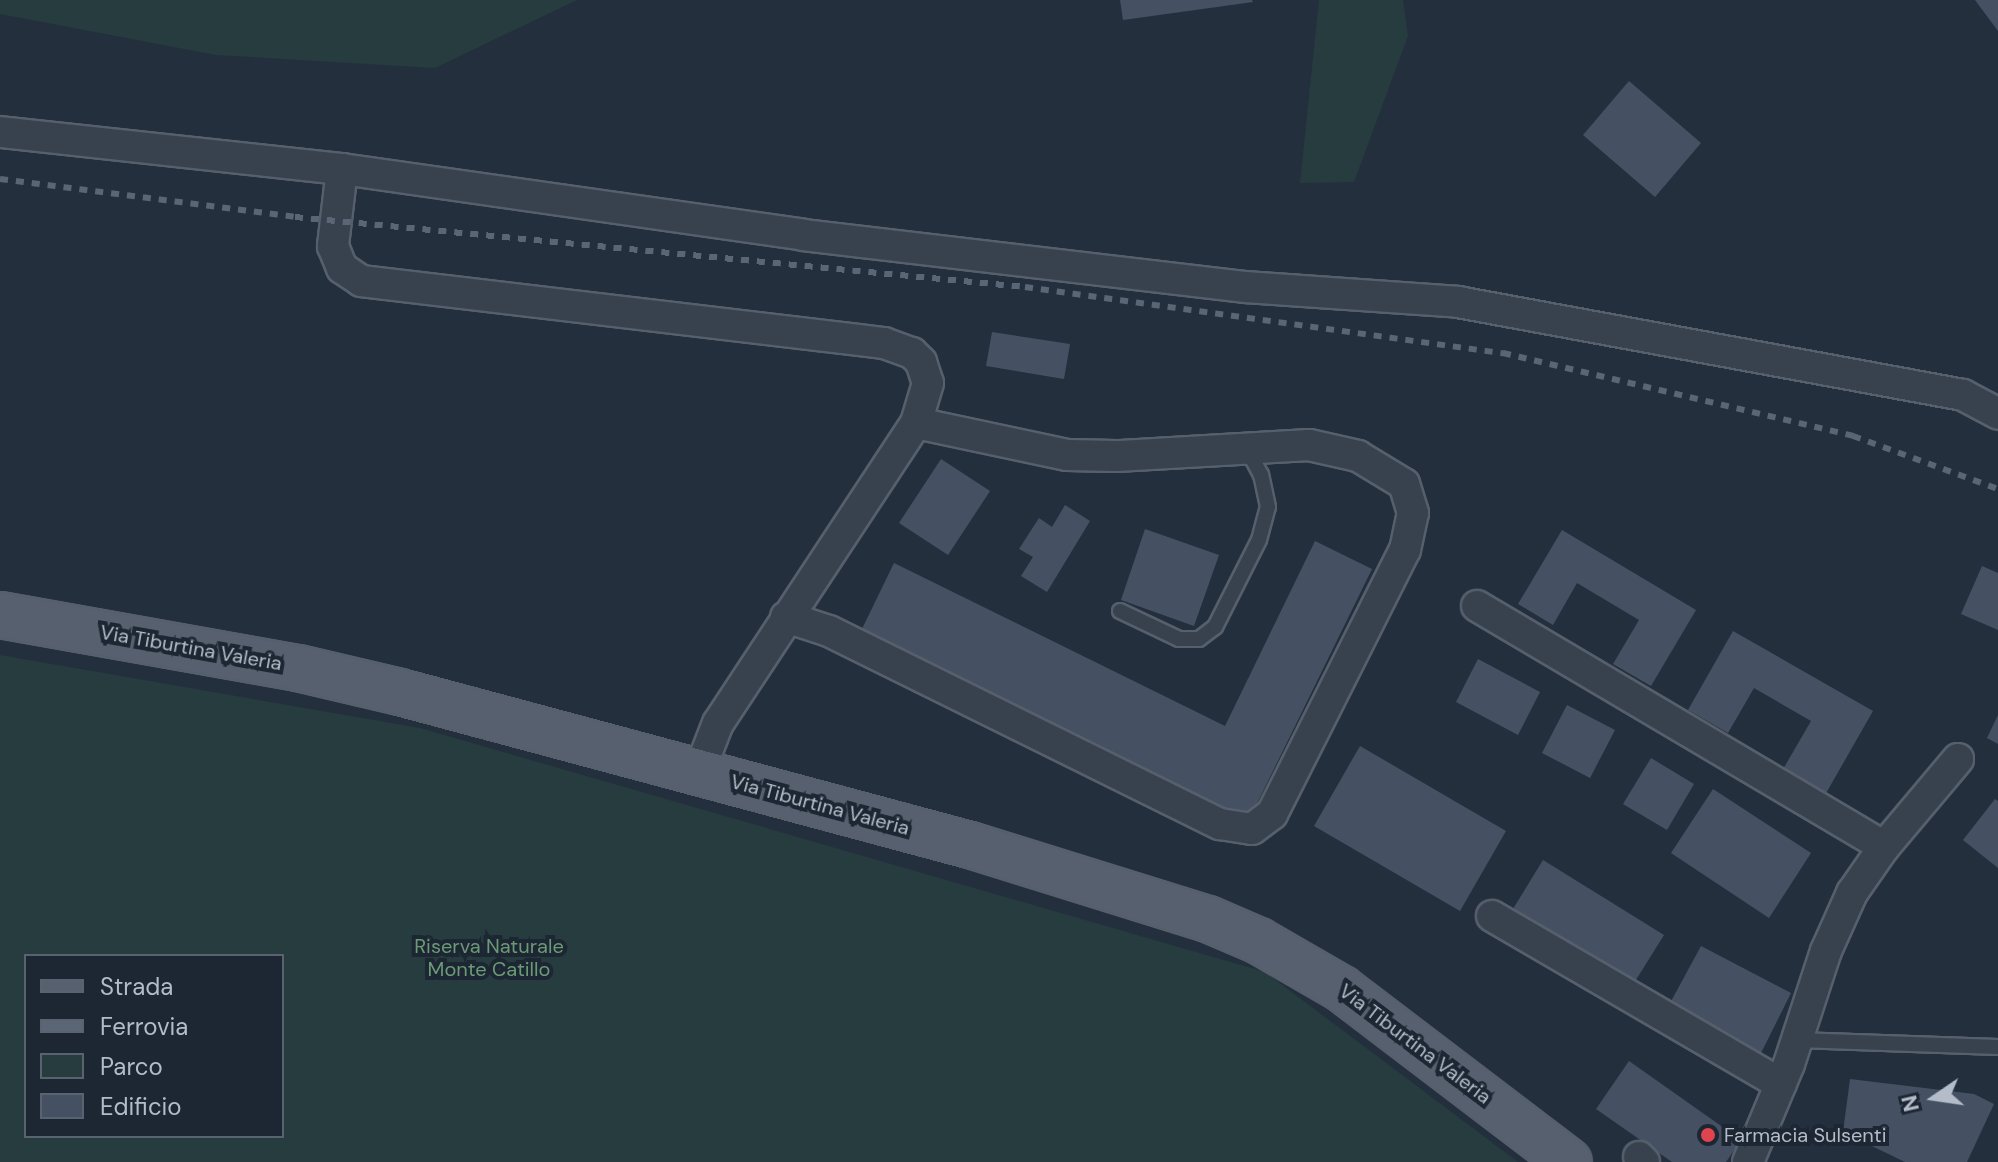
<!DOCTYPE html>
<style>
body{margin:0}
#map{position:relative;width:1998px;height:1162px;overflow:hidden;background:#242f3e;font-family:"DM Sans",sans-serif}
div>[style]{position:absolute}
.green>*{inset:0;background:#263c3f}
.building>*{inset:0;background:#455162}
.roads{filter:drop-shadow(2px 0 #565f6c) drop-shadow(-2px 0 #565f6c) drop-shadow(0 2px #565f6c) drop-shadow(0 -2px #565f6c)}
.lane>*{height:14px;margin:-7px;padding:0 7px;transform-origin:7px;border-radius:7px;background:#38414e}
.street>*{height:30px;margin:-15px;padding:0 15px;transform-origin:15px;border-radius:15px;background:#38414e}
.primary>*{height:44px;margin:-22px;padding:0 22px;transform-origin:22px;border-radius:22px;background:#56606e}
.rail>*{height:6px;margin-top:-3px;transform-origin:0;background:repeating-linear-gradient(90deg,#5a6575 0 8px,transparent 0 16px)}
.dots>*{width:22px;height:22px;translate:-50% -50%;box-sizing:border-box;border:4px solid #1d2633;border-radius:50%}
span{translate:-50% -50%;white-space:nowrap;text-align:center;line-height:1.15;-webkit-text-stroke:8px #1d2633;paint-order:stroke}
.street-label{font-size:20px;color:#b4bcc9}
.park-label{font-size:20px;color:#6b9a76}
.poi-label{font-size:20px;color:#b4bcc9}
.left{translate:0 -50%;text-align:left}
.legend{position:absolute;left:24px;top:954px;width:260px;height:184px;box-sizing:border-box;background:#1d2633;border:2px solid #59626f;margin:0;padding:10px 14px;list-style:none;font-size:24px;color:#b4bcc9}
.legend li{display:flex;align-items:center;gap:16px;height:40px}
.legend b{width:40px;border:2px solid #59626f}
.north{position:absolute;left:1894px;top:1058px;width:80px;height:80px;-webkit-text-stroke:6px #1d2633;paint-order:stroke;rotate:257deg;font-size:22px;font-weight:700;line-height:32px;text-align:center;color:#b4bcc9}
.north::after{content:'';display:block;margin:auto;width:28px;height:36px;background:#b4bcc9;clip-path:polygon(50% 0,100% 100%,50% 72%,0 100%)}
</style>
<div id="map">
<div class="green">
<div style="clip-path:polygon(0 0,577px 0,435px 68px,216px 55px,0 14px)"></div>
<div style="clip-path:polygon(1319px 0,1403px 0,1408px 36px,1354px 182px,1300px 183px)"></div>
<div style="clip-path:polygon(evenodd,0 655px,420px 728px,1265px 972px,1518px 1162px,0 1162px,0 655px,26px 956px,282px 956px,282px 1136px,26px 1136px,26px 956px)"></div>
</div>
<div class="building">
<div style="clip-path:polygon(1120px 0,1252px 0,1253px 2px,1123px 20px)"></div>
<div style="clip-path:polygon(1975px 0,1998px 0,1998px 31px)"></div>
<div style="clip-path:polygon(1629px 81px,1701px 143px,1655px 197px,1583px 135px)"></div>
<div style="clip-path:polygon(992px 332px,1070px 344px,1064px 379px,986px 366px)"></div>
<div style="clip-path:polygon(941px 459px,990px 491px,948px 555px,899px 523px)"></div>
<div style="clip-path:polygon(1065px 505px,1090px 521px,1047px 592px,1021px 576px,1033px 557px,1019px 549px,1039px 518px,1052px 527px)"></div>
<div style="clip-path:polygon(1145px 529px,1219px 555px,1194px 626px,1121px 600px)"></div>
<div style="clip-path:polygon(1562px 530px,1696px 610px,1651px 686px,1613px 664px,1639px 620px,1577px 583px,1553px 625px,1518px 604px)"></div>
<div style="clip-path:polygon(1315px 541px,1372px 569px,1248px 822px,861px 631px,894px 563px,1225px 726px)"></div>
<div style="clip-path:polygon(1982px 566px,1998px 573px,1998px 630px,1961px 614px)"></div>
<div style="clip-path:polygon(1733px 631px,1873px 711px,1825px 795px,1782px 771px,1811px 721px,1754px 688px,1728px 733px,1688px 710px)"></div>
<div style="clip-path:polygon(1478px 659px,1540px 692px,1518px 735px,1456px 702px)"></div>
<div style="clip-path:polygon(1567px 705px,1615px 730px,1590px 778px,1542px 753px)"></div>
<div style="clip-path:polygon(1998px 715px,1998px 744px,1987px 738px)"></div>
<div style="clip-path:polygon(1360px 746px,1506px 831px,1460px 911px,1314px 826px)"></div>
<div style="clip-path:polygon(1651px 758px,1694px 784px,1667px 830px,1623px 804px)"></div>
<div style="clip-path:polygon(1713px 789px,1811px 853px,1769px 918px,1671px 853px)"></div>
<div style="clip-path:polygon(1995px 799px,1998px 801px,1998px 868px,1963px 840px)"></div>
<div style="clip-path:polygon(1543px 860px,1664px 935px,1634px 983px,1513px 909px)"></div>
<div style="clip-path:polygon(1701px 946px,1791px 993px,1761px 1053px,1669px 1005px)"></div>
<div style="clip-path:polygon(1629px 1061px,1741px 1140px,1726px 1162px,1672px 1162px,1596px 1109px)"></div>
<div style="clip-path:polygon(1850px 1079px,1974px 1094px,1994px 1104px,1967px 1162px,1905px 1162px,1843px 1132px)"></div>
</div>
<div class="roads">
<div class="lane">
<div style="left:1120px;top:611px;width:65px;rotate:25.4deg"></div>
<div style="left:1179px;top:639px;width:20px"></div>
<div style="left:1199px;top:639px;width:20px;rotate:-37deg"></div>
<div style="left:1215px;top:627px;width:97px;rotate:-63.2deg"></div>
<div style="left:1259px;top:540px;width:34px;rotate:-75deg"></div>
<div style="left:1268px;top:507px;width:33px;rotate:-102deg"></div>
<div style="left:1261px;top:475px;width:32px;rotate:-118deg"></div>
<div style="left:1797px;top:1040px;width:201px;rotate:2deg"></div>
</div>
<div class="street">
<div style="left:0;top:132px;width:344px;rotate:6.2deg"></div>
<div style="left:342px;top:169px;width:466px;rotate:8.1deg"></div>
<div style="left:803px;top:235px;width:446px;rotate:6.7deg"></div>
<div style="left:1246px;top:287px;width:213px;rotate:4deg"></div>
<div style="left:1458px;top:302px;width:513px;rotate:10.43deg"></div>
<div style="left:1963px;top:395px;width:40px;rotate:28deg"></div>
<div style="left:342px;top:169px;width:78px;rotate:96.7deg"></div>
<div style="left:333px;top:246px;width:24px;rotate:68deg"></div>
<div style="left:342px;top:268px;width:23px;rotate:34deg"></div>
<div style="left:361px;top:281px;width:527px;rotate:6.76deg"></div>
<div style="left:884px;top:343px;width:30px;rotate:20deg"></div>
<div style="left:912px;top:353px;width:13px;rotate:45deg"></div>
<div style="left:921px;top:362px;width:22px;rotate:72deg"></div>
<div style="left:928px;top:383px;width:42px;rotate:106.7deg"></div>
<div style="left:916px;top:423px;width:359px;rotate:123.4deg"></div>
<div style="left:718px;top:723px;width:53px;rotate:111.2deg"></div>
<div style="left:1477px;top:606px;width:473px;rotate:30.6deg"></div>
<div style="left:786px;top:617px;width:45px;rotate:18deg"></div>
<div style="left:829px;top:631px;width:436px;rotate:26.3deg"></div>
<div style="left:1220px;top:824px;width:32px;rotate:9deg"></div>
<div style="left:1252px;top:829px;width:25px;rotate:-37deg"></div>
<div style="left:1272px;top:814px;width:296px;rotate:-63.3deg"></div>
<div style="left:1405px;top:550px;width:38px;rotate:-78deg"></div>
<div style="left:1413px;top:513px;width:30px;rotate:-107deg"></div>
<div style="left:1404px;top:484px;width:54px;rotate:-148.7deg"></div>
<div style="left:1358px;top:456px;width:50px;rotate:-167.3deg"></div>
<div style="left:1309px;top:445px;width:193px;rotate:176.7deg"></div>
<div style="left:1116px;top:456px;width:49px;rotate:-178.8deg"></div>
<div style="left:1067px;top:455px;width:154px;rotate:-168deg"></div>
<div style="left:1492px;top:916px;width:334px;rotate:30.2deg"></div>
<div style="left:1639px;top:1157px;width:7px;rotate:45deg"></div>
<div style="left:1748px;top:1162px;width:106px;rotate:-67.3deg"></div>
<div style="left:1789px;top:1064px;width:119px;rotate:-71.9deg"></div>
<div style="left:1826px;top:951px;width:64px;rotate:-65.9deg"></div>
<div style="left:1852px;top:893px;width:56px;rotate:-55.2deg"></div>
<div style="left:1884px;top:847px;width:115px;rotate:-49.9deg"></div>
</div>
<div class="primary">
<div style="left:0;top:615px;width:303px;rotate:10.1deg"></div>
<div style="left:298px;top:668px;width:105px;rotate:13.2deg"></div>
<div style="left:400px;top:692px;width:590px;rotate:15.03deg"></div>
<div style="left:970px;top:845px;width:249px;rotate:17.3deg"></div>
<div style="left:1208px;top:919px;width:56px;rotate:23.3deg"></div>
<div style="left:1259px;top:941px;width:96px;rotate:30deg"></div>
<div style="left:1342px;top:989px;width:285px;rotate:37.3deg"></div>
</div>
</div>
<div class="rail">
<div style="left:0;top:179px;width:297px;rotate:7.3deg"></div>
<div style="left:295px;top:217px;width:733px;rotate:5.48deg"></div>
<div style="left:1025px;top:287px;width:483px;rotate:7.9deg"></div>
<div style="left:1503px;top:353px;width:360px;rotate:13.3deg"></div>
<div style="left:1853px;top:436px;width:154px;rotate:20.1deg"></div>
</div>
<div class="dots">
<div style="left:1708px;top:1135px;background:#e0444e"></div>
</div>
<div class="street-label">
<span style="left:191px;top:648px;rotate:10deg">Via Tiburtina Valeria</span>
<span style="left:820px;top:805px;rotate:15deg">Via Tiburtina Valeria</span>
<span style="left:1415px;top:1044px;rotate:37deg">Via Tiburtina Valeria</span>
</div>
<div class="park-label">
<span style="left:489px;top:958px">Riserva Naturale<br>Monte Catillo</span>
</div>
<div class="poi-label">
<span class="left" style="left:1724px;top:1135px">Farmacia Sulsenti</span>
</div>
<ul class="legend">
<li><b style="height:10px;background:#56606e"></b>Strada</li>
<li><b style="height:10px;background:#5a6575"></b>Ferrovia</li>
<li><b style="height:22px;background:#263c3f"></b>Parco</li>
<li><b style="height:22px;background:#455162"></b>Edificio</li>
</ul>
<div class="north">N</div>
</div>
